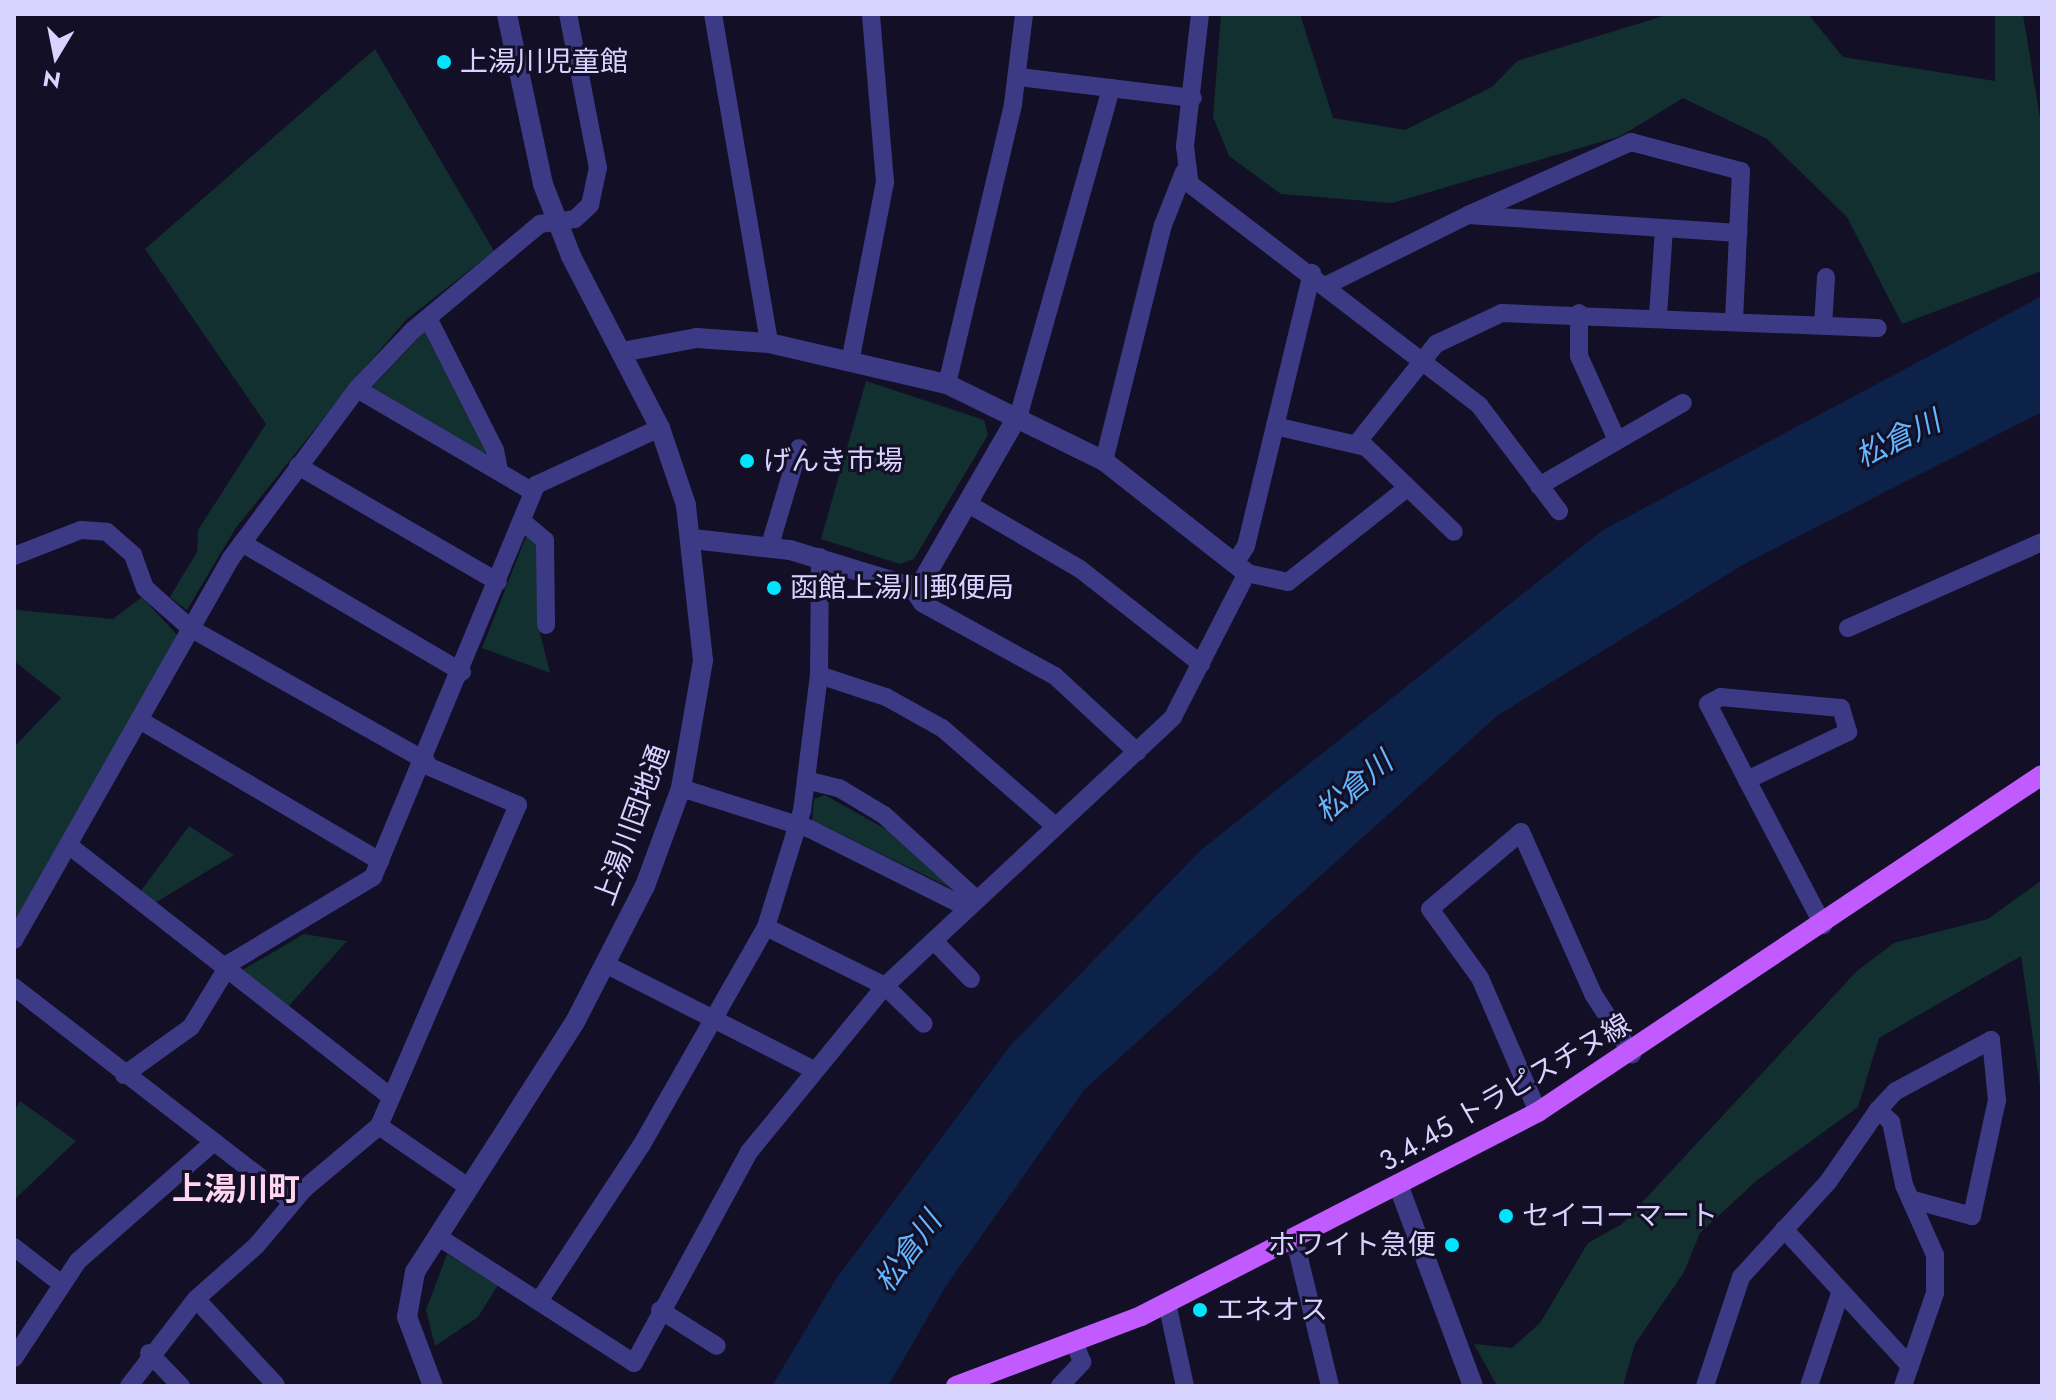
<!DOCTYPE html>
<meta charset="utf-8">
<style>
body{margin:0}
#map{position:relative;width:2056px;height:1400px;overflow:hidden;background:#130f26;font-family:Jost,"Noto Sans JP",sans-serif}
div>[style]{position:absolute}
.green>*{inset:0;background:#12302f}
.water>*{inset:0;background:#0c2248}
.minor>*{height:18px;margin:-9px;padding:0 9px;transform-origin:9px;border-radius:9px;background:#3d3a85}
.tertiary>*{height:20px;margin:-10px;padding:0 10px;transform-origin:10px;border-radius:10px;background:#3d3a85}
.primary>*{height:20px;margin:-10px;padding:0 10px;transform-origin:10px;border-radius:10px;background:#c25bff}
.dots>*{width:22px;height:22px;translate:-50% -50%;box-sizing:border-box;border:4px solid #130f26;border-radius:50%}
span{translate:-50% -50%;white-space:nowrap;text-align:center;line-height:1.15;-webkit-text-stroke:6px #130f26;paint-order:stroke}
.poi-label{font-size:28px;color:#d9d4ff}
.left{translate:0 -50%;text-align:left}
.right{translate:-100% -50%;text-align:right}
.street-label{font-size:28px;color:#d9d4ff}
.water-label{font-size:30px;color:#62b6ff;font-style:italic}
.quarter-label{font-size:32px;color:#ffd6f0;font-weight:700}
.frame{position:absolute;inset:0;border:16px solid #d9d4ff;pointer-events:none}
.north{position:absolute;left:16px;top:16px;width:80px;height:80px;-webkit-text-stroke:6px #130f26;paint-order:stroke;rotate:190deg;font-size:22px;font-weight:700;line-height:32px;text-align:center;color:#d9d4ff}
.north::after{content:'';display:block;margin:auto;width:28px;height:36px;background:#d9d4ff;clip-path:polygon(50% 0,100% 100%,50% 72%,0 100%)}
</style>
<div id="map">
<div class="green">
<div style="clip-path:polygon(1221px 14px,1300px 14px,1333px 118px,1405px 130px,1492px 87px,1517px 61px,1670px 14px,1808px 14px,1843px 57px,1995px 81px,1995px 14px,2023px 14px,2042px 130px,2042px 271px,1902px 324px,1847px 217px,1767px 139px,1683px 98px,1621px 136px,1392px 203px,1281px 194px,1229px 156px,1213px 117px)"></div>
<div style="clip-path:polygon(375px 49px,494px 251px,406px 320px,355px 379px,235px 529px,187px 610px,170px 597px,197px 552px,198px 530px,266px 424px,145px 249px)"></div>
<div style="clip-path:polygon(426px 330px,488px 449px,484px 454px,371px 388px)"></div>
<div style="clip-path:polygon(866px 381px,984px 420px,988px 435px,914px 559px,900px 564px,821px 539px)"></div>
<div style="clip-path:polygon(527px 534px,538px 546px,538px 625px,550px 673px,482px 648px)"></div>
<div style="clip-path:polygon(142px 597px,179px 637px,14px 926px,14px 747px,61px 698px,14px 661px,14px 601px,17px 610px,113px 619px)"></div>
<div style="clip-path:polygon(825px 795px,896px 835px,953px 889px,812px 820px,814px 799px)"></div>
<div style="clip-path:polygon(189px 826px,234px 855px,153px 904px,140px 892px)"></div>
<div style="clip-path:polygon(2042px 880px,2042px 1100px,2021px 956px,1879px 1038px,1858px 1107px,1756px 1181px,1700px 1233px,1684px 1272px,1635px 1344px,1623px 1386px,1497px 1386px,1474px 1344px,1512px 1348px,1540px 1323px,1588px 1243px,1622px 1224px,1857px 971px,1894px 943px,1988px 919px)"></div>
<div style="clip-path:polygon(304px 934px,347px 941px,287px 1008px,239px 972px)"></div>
<div style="clip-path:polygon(20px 1101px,76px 1141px,14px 1200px,14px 1112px)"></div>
<div style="clip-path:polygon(447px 1254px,498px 1285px,478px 1317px,435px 1346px,426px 1310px)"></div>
</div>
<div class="water">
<div style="clip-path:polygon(2042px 296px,2042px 412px,1746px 563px,1498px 715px,1084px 1090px,944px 1289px,888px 1386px,772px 1386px,836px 1279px,1010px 1046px,1201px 850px,1603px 530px)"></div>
</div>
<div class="minor">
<div style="left:713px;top:14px;width:334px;rotate:80.3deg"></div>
<div style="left:1200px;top:14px;width:133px;rotate:96.5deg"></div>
<div style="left:1185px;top:146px;width:38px;rotate:83deg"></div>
<div style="left:1190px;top:184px;width:364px;rotate:37.4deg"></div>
<div style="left:1479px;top:405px;width:133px;rotate:53deg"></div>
<div style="left:1019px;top:77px;width:175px;rotate:6.9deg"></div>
<div style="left:1468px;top:215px;width:179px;rotate:-24.1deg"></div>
<div style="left:1631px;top:142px;width:114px;rotate:14.8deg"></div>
<div style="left:1741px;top:171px;width:149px;rotate:92.7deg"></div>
<div style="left:1327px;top:285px;width:157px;rotate:-26.4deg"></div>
<div style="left:1468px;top:215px;width:271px;rotate:3.8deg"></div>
<div style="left:1579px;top:313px;width:43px;rotate:90deg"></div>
<div style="left:1579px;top:356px;width:90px;rotate:65.7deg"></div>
<div style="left:1658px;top:315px;width:85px;rotate:-86deg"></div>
<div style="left:428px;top:318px;width:148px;rotate:63.1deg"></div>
<div style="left:495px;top:450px;width:21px;rotate:79deg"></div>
<div style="left:1823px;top:325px;width:48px;rotate:-86.4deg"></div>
<div style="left:851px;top:357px;width:178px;rotate:-79deg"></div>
<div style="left:885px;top:182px;width:169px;rotate:-94.8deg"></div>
<div style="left:947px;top:384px;width:288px;rotate:-76.7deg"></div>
<div style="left:1013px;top:104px;width:91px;rotate:-83deg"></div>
<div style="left:357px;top:389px;width:80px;rotate:-46.5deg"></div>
<div style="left:412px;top:331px;width:167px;rotate:-39.9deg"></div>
<div style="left:540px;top:224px;width:35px;rotate:-8deg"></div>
<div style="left:575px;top:219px;width:21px;rotate:-43deg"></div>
<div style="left:590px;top:205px;width:38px;rotate:-78deg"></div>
<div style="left:598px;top:168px;width:157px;rotate:-101deg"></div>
<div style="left:1019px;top:414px;width:339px;rotate:-74.2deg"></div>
<div style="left:1275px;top:426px;width:93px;rotate:13deg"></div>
<div style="left:1366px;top:447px;width:122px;rotate:44deg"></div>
<div style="left:1357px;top:443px;width:127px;rotate:-51.4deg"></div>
<div style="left:1436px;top:344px;width:73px;rotate:-25.2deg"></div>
<div style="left:1502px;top:313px;width:376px;rotate:2.3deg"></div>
<div style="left:1104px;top:461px;width:243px;rotate:-76deg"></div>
<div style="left:1163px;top:225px;width:57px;rotate:-68.4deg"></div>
<div style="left:298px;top:466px;width:231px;rotate:30.1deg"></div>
<div style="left:1539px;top:486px;width:166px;rotate:-30deg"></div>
<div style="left:970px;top:505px;width:127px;rotate:30.2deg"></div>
<div style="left:1080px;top:569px;width:154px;rotate:38.1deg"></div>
<div style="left:522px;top:521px;width:30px;rotate:40deg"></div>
<div style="left:545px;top:540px;width:85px;rotate:89.3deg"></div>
<div style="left:242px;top:543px;width:255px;rotate:30.4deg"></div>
<div style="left:770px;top:545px;width:101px;rotate:-73.4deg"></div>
<div style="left:14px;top:556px;width:72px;rotate:-21.2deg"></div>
<div style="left:81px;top:530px;width:26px;rotate:4deg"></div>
<div style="left:107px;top:532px;width:35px;rotate:41deg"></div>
<div style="left:133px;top:555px;width:35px;rotate:70deg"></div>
<div style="left:145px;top:588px;width:60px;rotate:41.6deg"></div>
<div style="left:190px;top:628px;width:271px;rotate:29.4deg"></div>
<div style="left:1235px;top:563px;width:20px;rotate:-57deg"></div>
<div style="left:1246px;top:546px;width:281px;rotate:-76.4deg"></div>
<div style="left:911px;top:587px;width:19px;rotate:55deg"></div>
<div style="left:922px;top:603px;width:152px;rotate:28.8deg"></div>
<div style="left:1055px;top:676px;width:112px;rotate:42.8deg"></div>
<div style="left:1848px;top:628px;width:212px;rotate:-23.9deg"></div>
<div style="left:819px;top:675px;width:71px;rotate:18.2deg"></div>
<div style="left:886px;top:697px;width:64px;rotate:29deg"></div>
<div style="left:942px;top:728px;width:148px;rotate:40.9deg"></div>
<div style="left:143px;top:722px;width:275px;rotate:30.4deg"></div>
<div style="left:806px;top:780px;width:34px;rotate:14deg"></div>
<div style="left:839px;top:788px;width:52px;rotate:31deg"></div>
<div style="left:884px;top:815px;width:126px;rotate:42.4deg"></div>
<div style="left:1747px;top:780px;width:112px;rotate:-25.4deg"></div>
<div style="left:1848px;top:732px;width:25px;rotate:-106deg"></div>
<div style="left:1841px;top:708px;width:121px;rotate:-174.8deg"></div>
<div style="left:1721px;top:697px;width:15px;rotate:152deg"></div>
<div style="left:1708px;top:704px;width:85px;rotate:62.8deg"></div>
<div style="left:1747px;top:780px;width:164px;rotate:62.3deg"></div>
<div style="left:681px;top:788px;width:135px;rotate:17.6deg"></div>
<div style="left:810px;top:829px;width:177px;rotate:26.6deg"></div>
<div style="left:71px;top:847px;width:405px;rotate:38deg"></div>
<div style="left:766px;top:927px;width:133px;rotate:26.4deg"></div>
<div style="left:885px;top:986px;width:54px;rotate:44.3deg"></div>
<div style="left:14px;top:940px;width:439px;rotate:-60.4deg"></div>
<div style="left:231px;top:558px;width:211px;rotate:-53.3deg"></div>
<div style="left:357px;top:389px;width:204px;rotate:30.3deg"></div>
<div style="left:934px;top:941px;width:53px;rotate:45.8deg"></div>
<div style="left:607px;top:965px;width:232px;rotate:26.9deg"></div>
<div style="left:14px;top:987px;width:351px;rotate:37.7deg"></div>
<div style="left:124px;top:1075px;width:82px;rotate:-35.6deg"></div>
<div style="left:191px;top:1027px;width:75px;rotate:-58.6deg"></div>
<div style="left:230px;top:963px;width:167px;rotate:-31deg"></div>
<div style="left:373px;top:877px;width:425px;rotate:-67.4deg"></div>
<div style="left:536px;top:485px;width:136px;rotate:-24.7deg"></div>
<div style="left:1878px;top:1110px;width:18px;rotate:43deg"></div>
<div style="left:1891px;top:1122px;width:64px;rotate:78.3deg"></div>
<div style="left:1904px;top:1185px;width:77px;rotate:66.1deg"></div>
<div style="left:1935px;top:1255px;width:38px;rotate:90deg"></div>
<div style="left:1935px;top:1293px;width:98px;rotate:109deg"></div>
<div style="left:1538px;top:1112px;width:146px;rotate:-113.4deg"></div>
<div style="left:1480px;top:978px;width:85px;rotate:-125.9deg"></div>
<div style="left:1430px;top:909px;width:119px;rotate:-40.2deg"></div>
<div style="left:1521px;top:832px;width:177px;rotate:66deg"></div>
<div style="left:1593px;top:994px;width:72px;rotate:57deg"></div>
<div style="left:379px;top:1126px;width:108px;rotate:34.4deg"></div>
<div style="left:1784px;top:1229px;width:186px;rotate:47.4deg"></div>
<div style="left:437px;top:1236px;width:234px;rotate:32.8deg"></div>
<div style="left:634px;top:1363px;width:240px;rotate:-61.4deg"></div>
<div style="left:749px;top:1152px;width:215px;rotate:-50.7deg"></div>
<div style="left:885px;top:986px;width:394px;rotate:-43deg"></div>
<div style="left:1173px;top:717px;width:162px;rotate:-62.8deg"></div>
<div style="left:1247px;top:573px;width:42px;rotate:12.4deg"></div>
<div style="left:1288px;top:582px;width:152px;rotate:-38.3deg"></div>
<div style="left:1295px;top:1241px;width:149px;rotate:76.4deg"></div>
<div style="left:14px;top:1247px;width:57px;rotate:37.9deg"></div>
<div style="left:196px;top:1299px;width:117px;rotate:47.1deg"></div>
<div style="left:539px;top:1301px;width:186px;rotate:-56.7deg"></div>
<div style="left:641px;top:1146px;width:252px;rotate:-60.3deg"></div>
<div style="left:766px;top:927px;width:121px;rotate:-72.8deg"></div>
<div style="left:802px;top:811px;width:137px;rotate:-82.9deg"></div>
<div style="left:819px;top:675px;width:118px;rotate:-89.5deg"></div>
<div style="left:1167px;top:1303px;width:85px;rotate:77.8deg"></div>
<div style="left:660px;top:1310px;width:67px;rotate:32.3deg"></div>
<div style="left:149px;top:1353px;width:46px;rotate:45.9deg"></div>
<div style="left:14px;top:1358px;width:116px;rotate:-56.6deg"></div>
<div style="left:78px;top:1261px;width:181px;rotate:-41.2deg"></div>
<div style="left:129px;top:1386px;width:110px;rotate:-52.4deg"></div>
<div style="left:196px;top:1299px;width:80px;rotate:-41.5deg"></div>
<div style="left:256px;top:1246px;width:75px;rotate:-49.9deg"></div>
<div style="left:304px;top:1189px;width:98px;rotate:-40deg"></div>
<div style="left:379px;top:1126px;width:350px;rotate:-66.6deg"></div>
<div style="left:518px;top:805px;width:101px;rotate:-156.7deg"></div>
<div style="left:1060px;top:1386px;width:33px;rotate:-47deg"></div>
<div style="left:1082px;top:1362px;width:22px;rotate:-111deg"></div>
<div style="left:1705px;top:1386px;width:115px;rotate:-71.7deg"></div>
<div style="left:1741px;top:1277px;width:129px;rotate:-47.5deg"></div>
<div style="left:1828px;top:1182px;width:88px;rotate:-55.2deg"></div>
<div style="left:1878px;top:1110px;width:26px;rotate:-47deg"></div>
<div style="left:1896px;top:1091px;width:108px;rotate:-28.2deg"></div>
<div style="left:1991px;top:1040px;width:60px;rotate:84.3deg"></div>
<div style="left:1997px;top:1100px;width:119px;rotate:102.2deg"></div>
<div style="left:1972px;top:1216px;width:64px;rotate:-164.7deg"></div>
<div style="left:1809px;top:1386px;width:100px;rotate:-71.4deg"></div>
</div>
<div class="tertiary">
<div style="left:622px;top:352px;width:76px;rotate:-10.6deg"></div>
<div style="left:697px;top:338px;width:72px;rotate:4deg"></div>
<div style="left:769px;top:343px;width:183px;rotate:13deg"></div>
<div style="left:947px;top:384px;width:175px;rotate:26.1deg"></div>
<div style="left:1104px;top:461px;width:182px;rotate:38.1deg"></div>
<div style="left:693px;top:539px;width:98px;rotate:6.5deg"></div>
<div style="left:790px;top:550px;width:127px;rotate:17deg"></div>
<div style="left:911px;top:587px;width:14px;rotate:-30deg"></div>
<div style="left:923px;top:580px;width:192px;rotate:-60deg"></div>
<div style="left:1399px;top:1187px;width:212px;rotate:69.6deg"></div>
<div style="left:433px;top:1386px;width:74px;rotate:-110.6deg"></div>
<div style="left:407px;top:1317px;width:46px;rotate:-79.9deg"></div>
<div style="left:415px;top:1272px;width:297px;rotate:-57.4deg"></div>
<div style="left:575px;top:1022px;width:153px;rotate:-62.8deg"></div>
<div style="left:645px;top:886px;width:104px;rotate:-69.8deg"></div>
<div style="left:681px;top:788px;width:130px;rotate:-80.2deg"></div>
<div style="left:703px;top:660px;width:156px;rotate:-96.3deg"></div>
<div style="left:686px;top:505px;width:81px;rotate:-108.7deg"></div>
<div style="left:660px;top:428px;width:194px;rotate:-117.4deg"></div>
<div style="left:571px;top:256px;width:77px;rotate:-111.3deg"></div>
<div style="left:543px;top:184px;width:174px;rotate:-102deg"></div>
</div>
<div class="primary">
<div style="left:956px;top:1386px;width:198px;rotate:-20.7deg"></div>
<div style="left:1141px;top:1316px;width:446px;rotate:-27.2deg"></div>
<div style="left:1538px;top:1112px;width:606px;rotate:-33.77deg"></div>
</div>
<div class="dots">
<div style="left:444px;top:62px;background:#00e5ff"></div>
<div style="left:747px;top:461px;background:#00e5ff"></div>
<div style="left:774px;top:588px;background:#00e5ff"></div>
<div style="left:1506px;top:1216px;background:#00e5ff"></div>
<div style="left:1452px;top:1245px;background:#00e5ff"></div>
<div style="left:1200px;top:1310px;background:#00e5ff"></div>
</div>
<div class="poi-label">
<span class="left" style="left:460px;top:62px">上湯川児童館</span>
<span class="left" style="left:763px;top:461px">げんき市場</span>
<span class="left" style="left:790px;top:588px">函館上湯川郵便局</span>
<span class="left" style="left:1522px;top:1216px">セイコーマート</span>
<span class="right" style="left:1436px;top:1245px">ホワイト急便</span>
<span class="left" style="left:1216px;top:1310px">エネオス</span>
</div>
<div class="street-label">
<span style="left:632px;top:825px;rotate:-70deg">上湯川団地通</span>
<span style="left:1505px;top:1093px;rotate:-30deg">3.4.45 トラピスチヌ線</span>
</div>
<div class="water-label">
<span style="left:1898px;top:439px;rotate:-26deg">松倉川</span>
<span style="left:1354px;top:787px;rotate:-40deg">松倉川</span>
<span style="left:908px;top:1252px;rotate:-54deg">松倉川</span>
</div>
<div class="quarter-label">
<span style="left:236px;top:1189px">上湯川町</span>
</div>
<div class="frame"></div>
<div class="north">N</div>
</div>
